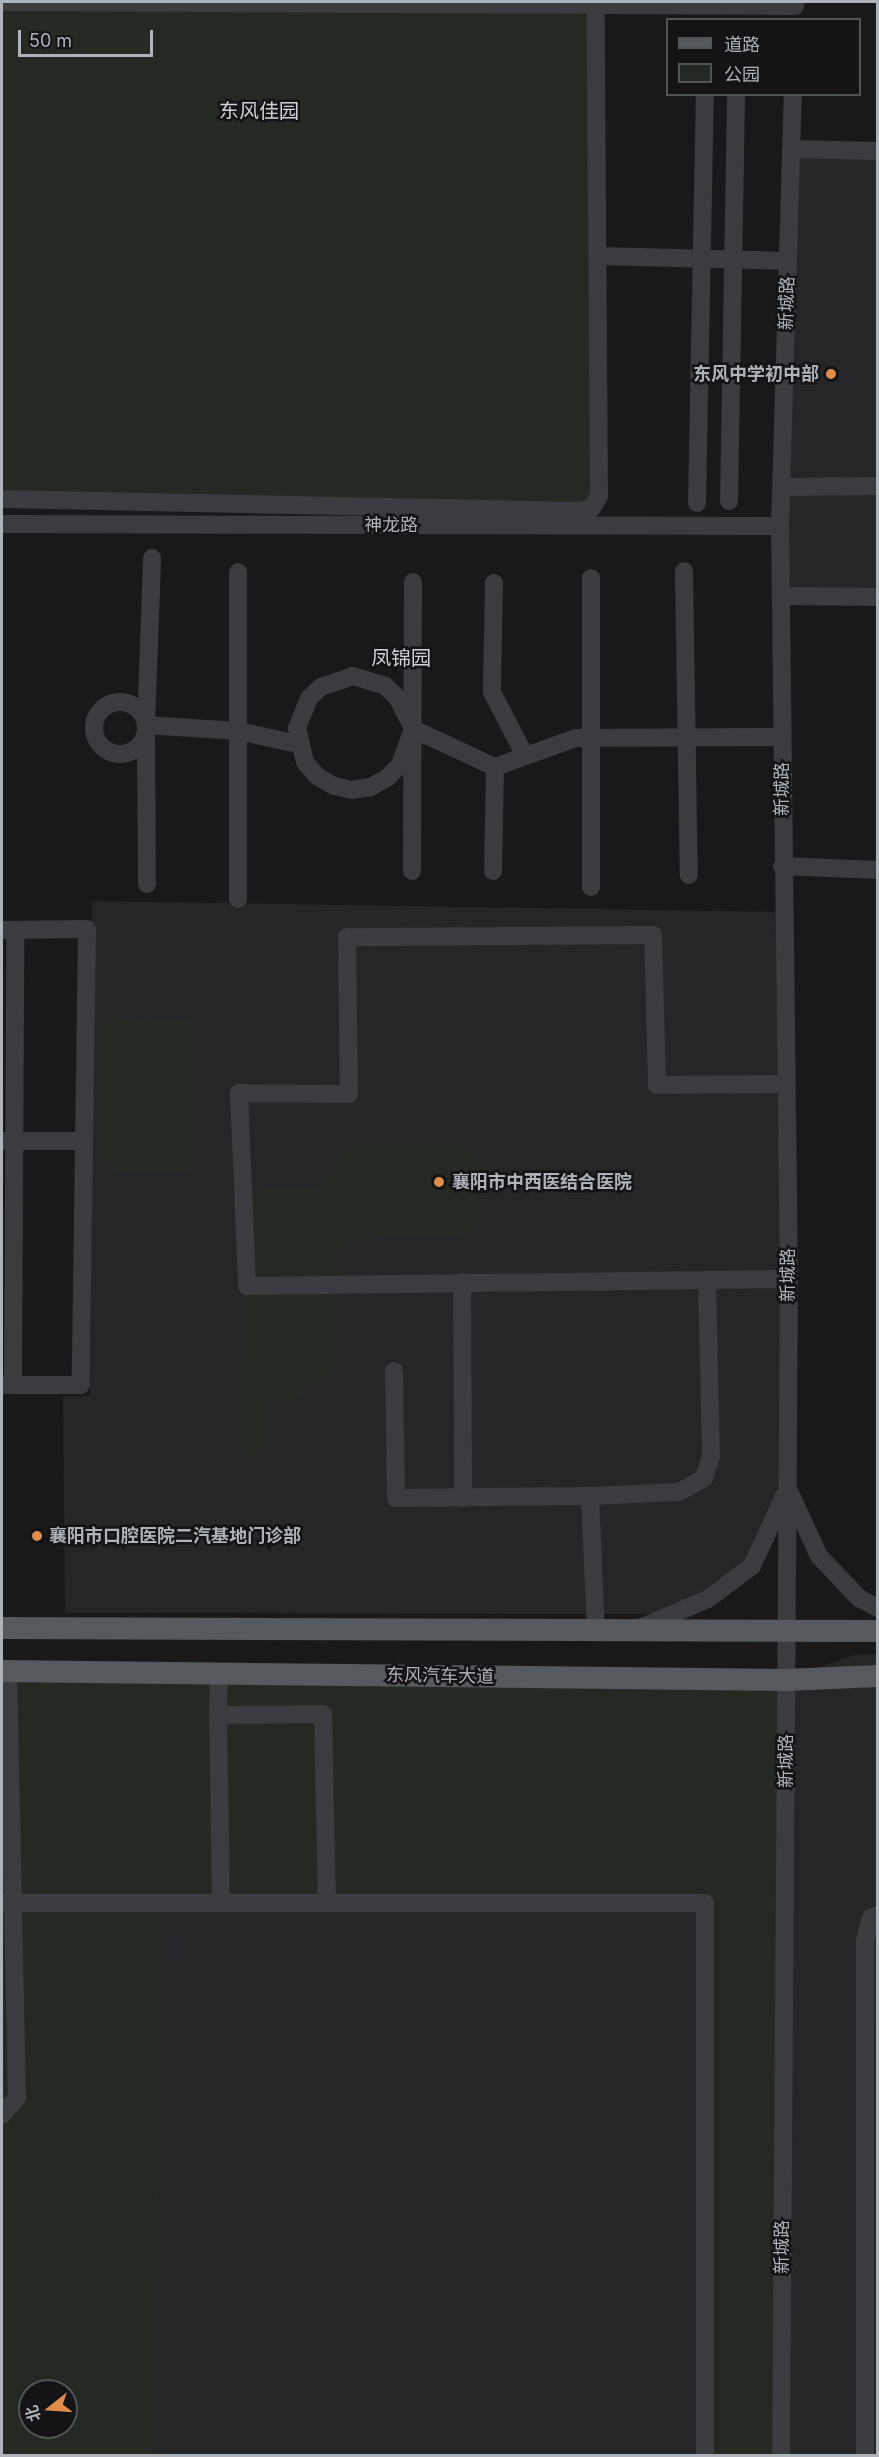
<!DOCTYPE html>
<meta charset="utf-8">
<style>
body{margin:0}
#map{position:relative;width:879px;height:2457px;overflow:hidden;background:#19191b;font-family:Inter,"Noto Sans SC",sans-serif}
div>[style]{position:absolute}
.built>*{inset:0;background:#252628}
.green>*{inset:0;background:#242a23}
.minor>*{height:18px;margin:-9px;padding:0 9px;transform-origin:9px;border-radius:9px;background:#3a3c3f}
.minor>.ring{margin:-9px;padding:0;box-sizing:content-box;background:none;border:18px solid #3a3c3f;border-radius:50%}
.major>*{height:22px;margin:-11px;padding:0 11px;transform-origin:11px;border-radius:11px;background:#565a5e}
.dots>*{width:16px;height:16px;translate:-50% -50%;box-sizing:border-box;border:3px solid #141416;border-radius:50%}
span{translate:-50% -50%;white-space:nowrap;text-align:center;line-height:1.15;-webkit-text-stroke:5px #141416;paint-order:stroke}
.street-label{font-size:18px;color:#adb3b9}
.poi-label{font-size:18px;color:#adb3b9;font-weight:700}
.right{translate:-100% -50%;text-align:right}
.left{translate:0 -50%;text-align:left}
.neighbourhood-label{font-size:20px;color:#cdd1d5}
.frame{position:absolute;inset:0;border:3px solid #adb3b9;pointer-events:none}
.legend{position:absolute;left:666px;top:18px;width:195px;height:78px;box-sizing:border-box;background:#141416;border:2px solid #515457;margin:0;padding:8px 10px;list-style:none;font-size:18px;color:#adb3b9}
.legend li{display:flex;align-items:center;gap:12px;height:30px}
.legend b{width:30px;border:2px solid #515457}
.north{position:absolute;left:18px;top:2379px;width:60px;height:60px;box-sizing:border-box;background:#141416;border:2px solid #515457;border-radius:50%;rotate:253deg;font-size:16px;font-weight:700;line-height:24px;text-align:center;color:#adb3b9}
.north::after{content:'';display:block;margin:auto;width:21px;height:27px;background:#e18c4b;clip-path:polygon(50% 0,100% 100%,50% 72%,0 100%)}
.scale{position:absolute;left:18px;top:30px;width:135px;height:27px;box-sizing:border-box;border:3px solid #adb3b9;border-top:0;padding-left:8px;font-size:18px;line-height:21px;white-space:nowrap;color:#adb3b9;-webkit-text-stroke:4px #141416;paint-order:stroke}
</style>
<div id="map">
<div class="built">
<div style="clip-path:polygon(791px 149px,877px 151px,877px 597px,781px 596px)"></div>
<div style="clip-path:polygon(92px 901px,783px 912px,788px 1489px,752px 1566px,672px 1614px,65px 1613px,63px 1397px,90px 1396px)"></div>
<div style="clip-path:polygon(evenodd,877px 1654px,877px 2455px,2px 2456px,2px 1671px,786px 1680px,853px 1655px,877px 1654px,30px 2391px,66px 2391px,66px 2427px,30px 2427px,30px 2391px)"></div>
</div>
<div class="green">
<div style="clip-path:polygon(2px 2px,596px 5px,592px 508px,2px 499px)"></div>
<div style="clip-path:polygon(107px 1017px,190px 1019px,196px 1026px,198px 1164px,189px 1172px,112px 1174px,104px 1166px,101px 1021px)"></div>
<div style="clip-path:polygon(352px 1145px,464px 1145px,480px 1161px,479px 1223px,472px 1232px,458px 1237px,353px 1239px,341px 1254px,337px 1283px,336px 1365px,303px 1395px,285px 1401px,265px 1401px,264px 1446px,256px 1455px,244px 1455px,239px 1444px,248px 1203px,260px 1189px,320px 1186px)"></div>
<div style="clip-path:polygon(evenodd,2px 1671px,786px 1680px,781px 2455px,705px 2455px,705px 1903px,163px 1903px,154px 2455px,2px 2455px,2px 1903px,12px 1903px,2px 1671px,30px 2391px,66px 2391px,66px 2427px,30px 2427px,30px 2391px)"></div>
<div style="clip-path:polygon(877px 1915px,877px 2026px,865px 2026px,865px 1940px)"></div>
</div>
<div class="minor">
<div style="left:2px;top:2px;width:793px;rotate:0.29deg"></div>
<div style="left:791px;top:149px;width:87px;rotate:1.3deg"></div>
<div style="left:598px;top:256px;width:190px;rotate:1.5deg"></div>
<div style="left:782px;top:487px;width:96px;rotate:-0.6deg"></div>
<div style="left:2px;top:499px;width:579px;rotate:1.19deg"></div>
<div style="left:581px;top:511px;width:11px;rotate:-15deg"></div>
<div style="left:592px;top:508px;width:14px;rotate:-60deg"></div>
<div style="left:599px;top:496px;width:491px;rotate:-90.4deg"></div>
<div style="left:729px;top:501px;width:407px;rotate:-89deg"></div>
<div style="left:697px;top:503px;width:409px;rotate:-88.9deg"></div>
<div style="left:2px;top:524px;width:778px;rotate:0.15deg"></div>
<div style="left:684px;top:571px;width:304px;rotate:89.1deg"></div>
<div style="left:238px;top:572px;width:327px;rotate:90deg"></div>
<div style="left:591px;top:578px;width:309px;rotate:90deg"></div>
<div style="left:494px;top:583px;width:109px;rotate:91.1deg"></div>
<div style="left:492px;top:692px;width:72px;rotate:62.7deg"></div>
<div style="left:781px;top:596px;width:97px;rotate:0.6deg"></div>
<div style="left:353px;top:676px;width:34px;rotate:17deg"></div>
<div style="left:385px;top:686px;width:16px;rotate:43deg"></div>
<div style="left:397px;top:697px;width:36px;rotate:63deg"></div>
<div style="left:413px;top:729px;width:38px;rotate:110deg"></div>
<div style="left:400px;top:765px;width:18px;rotate:135deg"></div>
<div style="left:387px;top:778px;width:18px;rotate:151deg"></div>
<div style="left:371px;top:787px;width:19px;rotate:171deg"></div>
<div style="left:352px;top:790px;width:18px;rotate:-167deg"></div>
<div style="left:334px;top:786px;width:20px;rotate:-150deg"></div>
<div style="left:317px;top:776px;width:18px;rotate:-131deg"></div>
<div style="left:305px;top:762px;width:35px;rotate:-103deg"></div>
<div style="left:297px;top:728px;width:32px;rotate:-68deg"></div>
<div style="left:309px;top:698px;width:16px;rotate:-43deg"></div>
<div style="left:321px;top:687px;width:34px;rotate:-19deg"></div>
<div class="ring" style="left:94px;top:702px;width:34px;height:34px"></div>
<div style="left:146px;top:725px;width:92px;rotate:3.7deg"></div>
<div style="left:238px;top:731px;width:61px;rotate:12.2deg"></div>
<div style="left:413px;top:729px;width:90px;rotate:24.9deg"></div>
<div style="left:495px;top:767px;width:86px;rotate:-19.7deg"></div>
<div style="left:576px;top:738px;width:206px;rotate:-0.3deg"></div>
<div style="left:782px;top:866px;width:96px;rotate:2.4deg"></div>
<div style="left:412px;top:871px;width:289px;rotate:-89.8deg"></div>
<div style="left:493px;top:871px;width:104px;rotate:-88.9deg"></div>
<div style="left:147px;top:884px;width:159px;rotate:-90.4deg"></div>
<div style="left:146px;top:725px;width:167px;rotate:-87.9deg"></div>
<div style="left:2px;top:930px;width:85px;rotate:-0.7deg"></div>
<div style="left:87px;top:929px;width:456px;rotate:90.8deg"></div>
<div style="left:81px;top:1385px;width:79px;rotate:180deg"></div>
<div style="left:786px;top:1084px;width:129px;rotate:179.6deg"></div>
<div style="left:657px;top:1085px;width:150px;rotate:-91.5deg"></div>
<div style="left:653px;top:935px;width:306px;rotate:179.6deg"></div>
<div style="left:347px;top:937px;width:157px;rotate:89.3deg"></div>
<div style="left:349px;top:1094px;width:110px;rotate:-179.5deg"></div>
<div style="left:239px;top:1093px;width:193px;rotate:87.6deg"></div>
<div style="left:247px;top:1286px;width:542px;rotate:-0.74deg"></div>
<div style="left:3px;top:1141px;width:81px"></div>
<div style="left:462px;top:1282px;width:216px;rotate:89.7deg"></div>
<div style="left:394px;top:1371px;width:127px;rotate:89.1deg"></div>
<div style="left:396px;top:1498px;width:194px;rotate:-0.6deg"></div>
<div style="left:13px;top:1385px;width:455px;rotate:-89.7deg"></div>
<div style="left:790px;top:1493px;width:69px;rotate:65.3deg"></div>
<div style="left:819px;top:1556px;width:58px;rotate:46.4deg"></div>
<div style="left:859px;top:1598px;width:21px;rotate:28deg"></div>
<div style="left:640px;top:1628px;width:74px;rotate:-23.1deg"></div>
<div style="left:708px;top:1599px;width:55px;rotate:-36.9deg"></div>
<div style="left:752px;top:1566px;width:77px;rotate:-65.4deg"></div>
<div style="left:596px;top:1632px;width:136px;rotate:-92.5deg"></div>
<div style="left:590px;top:1496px;width:89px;rotate:-2.6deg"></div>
<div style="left:679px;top:1492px;width:29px;rotate:-29deg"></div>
<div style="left:704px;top:1478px;width:23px;rotate:-72deg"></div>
<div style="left:711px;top:1456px;width:176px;rotate:-91.3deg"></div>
<div style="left:218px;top:1715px;width:42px;rotate:-88.6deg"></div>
<div style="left:2px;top:1903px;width:703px"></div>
<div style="left:705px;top:1903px;width:553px;rotate:90deg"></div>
<div style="left:221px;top:1903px;width:188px;rotate:-90.9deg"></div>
<div style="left:218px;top:1715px;width:105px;rotate:-0.5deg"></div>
<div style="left:323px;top:1714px;width:189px;rotate:88.8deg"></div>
<div style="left:2px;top:2115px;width:23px;rotate:-49deg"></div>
<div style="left:17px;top:2098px;width:427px;rotate:-91.2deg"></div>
<div style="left:781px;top:2456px;width:1177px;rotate:-89.61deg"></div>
<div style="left:789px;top:1279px;width:753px;rotate:-90.68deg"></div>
<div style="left:780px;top:526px;width:432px;rotate:-88.3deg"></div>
<div style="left:865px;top:2456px;width:516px;rotate:-90deg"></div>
<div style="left:865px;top:1940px;width:23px;rotate:-75deg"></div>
<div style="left:871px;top:1918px;width:8px;rotate:-23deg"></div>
</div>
<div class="major">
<div style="left:2px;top:1628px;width:876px;rotate:0.2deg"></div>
<div style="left:2px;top:1671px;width:784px;rotate:0.66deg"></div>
<div style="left:786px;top:1680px;width:92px;rotate:-2.5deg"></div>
</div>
<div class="dots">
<div style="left:831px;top:374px;background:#e18c4b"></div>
<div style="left:439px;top:1182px;background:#e18c4b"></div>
<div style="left:37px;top:1536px;background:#e18c4b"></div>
</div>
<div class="street-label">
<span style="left:787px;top:303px;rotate:-88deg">新城路</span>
<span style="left:391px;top:525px">神龙路</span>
<span style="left:782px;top:789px;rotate:-90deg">新城路</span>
<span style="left:788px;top:1275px;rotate:-90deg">新城路</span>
<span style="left:440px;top:1676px;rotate:1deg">东风汽车大道</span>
<span style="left:786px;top:1761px;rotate:-90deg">新城路</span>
<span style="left:782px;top:2247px;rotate:-90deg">新城路</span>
</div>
<div class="poi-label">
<span class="right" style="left:819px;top:374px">东风中学初中部</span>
<span class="left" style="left:452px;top:1182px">襄阳市中西医结合医院</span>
<span class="left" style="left:49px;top:1536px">襄阳市口腔医院二汽基地门诊部</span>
</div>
<div class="neighbourhood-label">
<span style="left:259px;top:111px">东风佳园</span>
<span style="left:401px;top:658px">凤锦园</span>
</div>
<div class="frame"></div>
<ul class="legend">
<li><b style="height:8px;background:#565a5e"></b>道路</li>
<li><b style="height:16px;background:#242a23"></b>公园</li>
</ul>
<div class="north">北</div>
<div class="scale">50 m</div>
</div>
